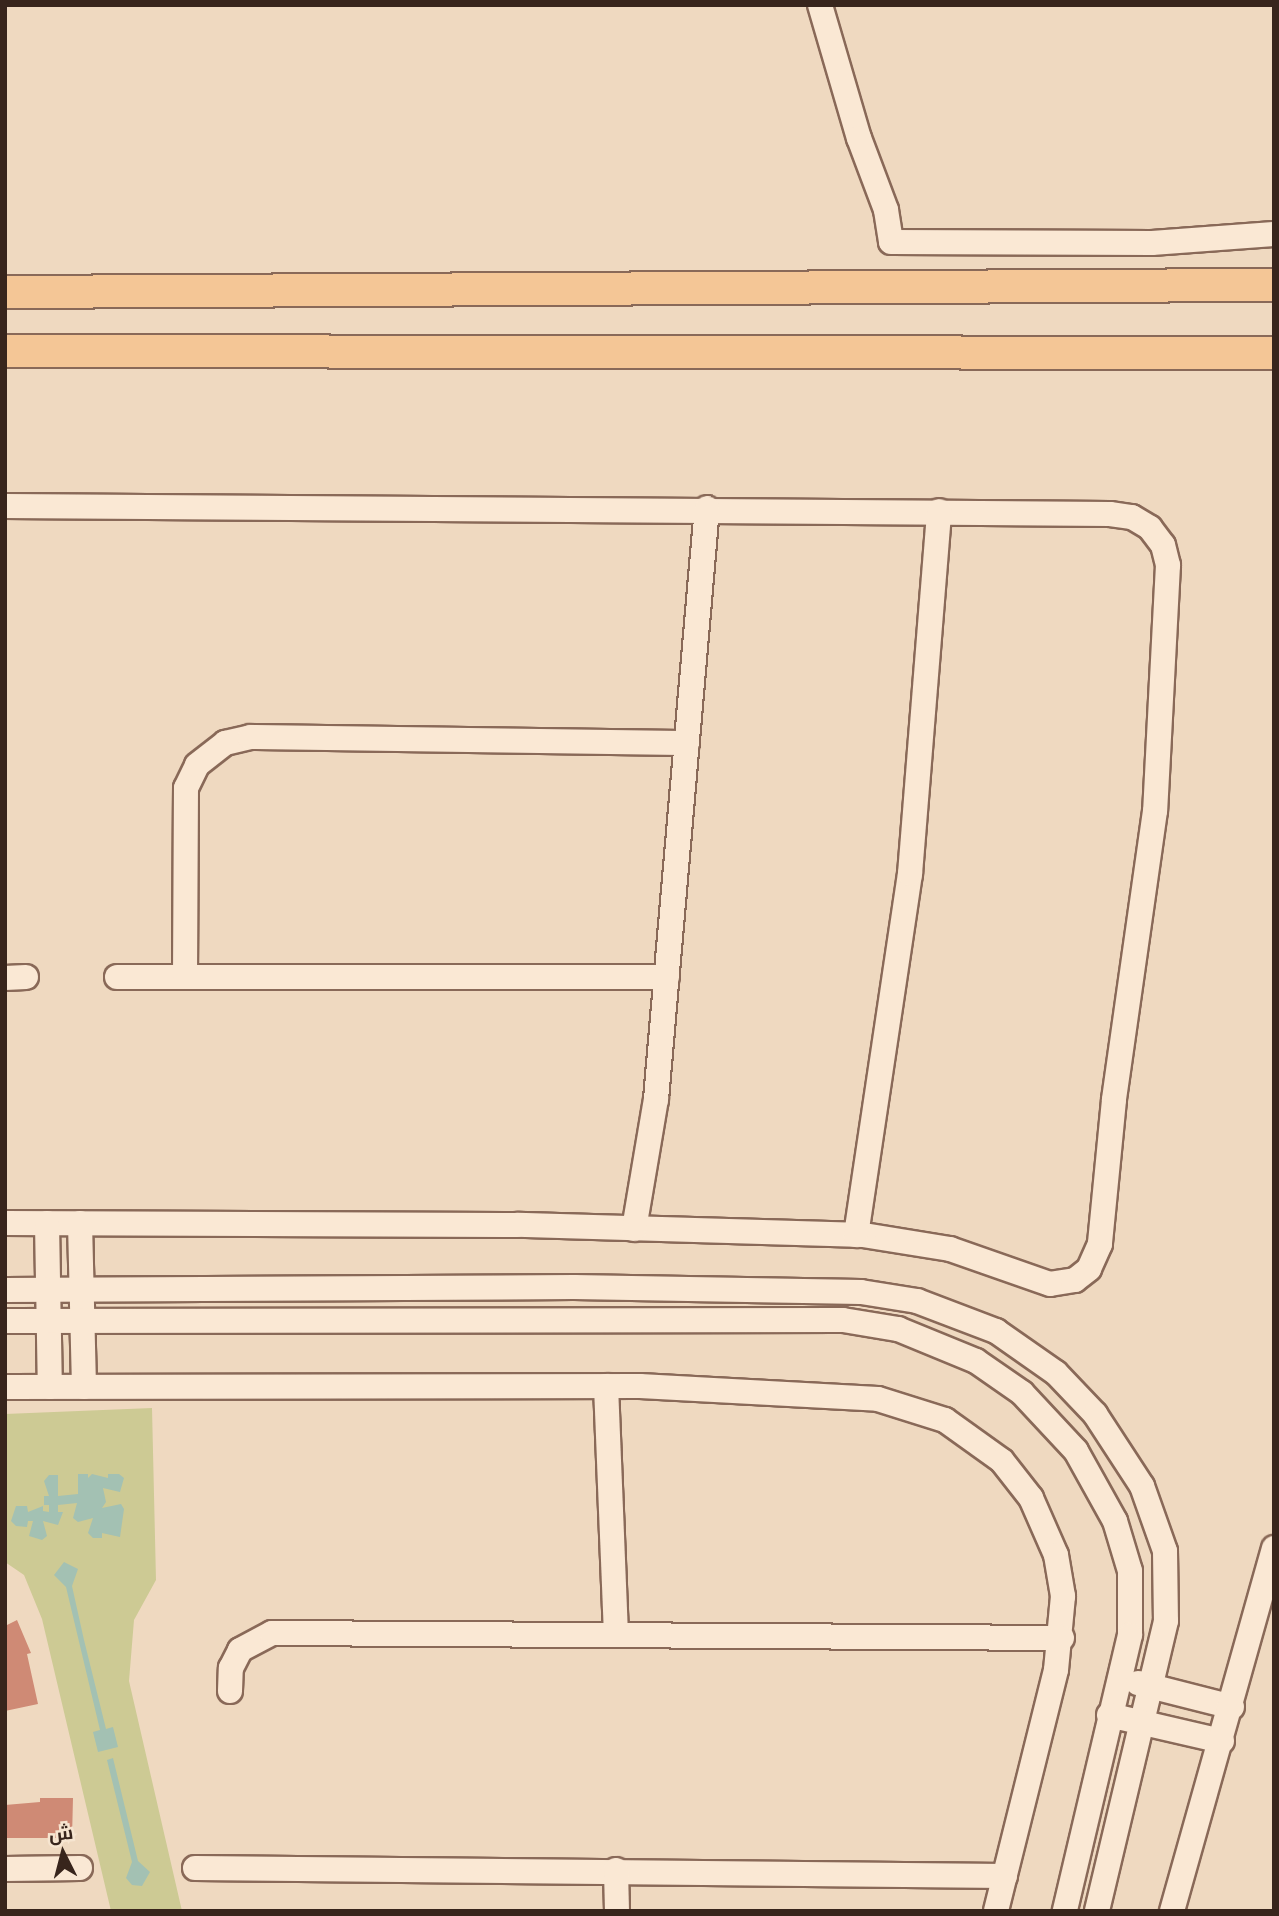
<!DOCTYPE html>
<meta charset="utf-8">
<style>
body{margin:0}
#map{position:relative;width:1279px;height:1916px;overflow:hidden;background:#efd9c0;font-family:Literata,Cairo,serif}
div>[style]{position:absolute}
.green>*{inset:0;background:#cdca94}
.water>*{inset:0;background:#a3c1b3}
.building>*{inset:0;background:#cf8a75}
.roads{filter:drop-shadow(2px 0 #896958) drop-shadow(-2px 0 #896958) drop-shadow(0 2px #896958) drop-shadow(0 -2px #896958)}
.minor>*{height:24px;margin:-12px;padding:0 12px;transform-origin:12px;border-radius:12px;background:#fae8d4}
.major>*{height:32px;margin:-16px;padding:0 16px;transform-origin:16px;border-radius:16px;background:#f4c696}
span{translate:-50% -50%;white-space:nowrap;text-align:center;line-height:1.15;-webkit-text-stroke:6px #f6e5d0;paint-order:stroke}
.frame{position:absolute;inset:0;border:7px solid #38251c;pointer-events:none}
.north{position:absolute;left:28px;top:1818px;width:70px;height:70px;-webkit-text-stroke:5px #f6e5d0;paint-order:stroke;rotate:354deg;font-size:19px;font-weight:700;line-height:28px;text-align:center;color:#38251c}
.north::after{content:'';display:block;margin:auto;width:24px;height:32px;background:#38251c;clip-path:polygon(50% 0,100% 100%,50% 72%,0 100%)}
</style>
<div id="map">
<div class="green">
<div style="clip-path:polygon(152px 1408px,156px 1580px,134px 1620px,129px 1681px,182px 1911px,111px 1911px,42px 1619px,24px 1575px,5px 1562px,5px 1414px)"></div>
</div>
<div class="water">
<div style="clip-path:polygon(78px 1474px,88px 1474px,88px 1478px,92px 1474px,108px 1478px,108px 1474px,119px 1474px,124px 1478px,120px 1492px,103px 1488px,106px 1502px,102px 1508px,121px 1504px,124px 1509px,120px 1537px,102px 1533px,102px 1538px,93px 1538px,88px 1533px,93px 1518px,78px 1522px,73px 1518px,77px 1503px,58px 1505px,58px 1512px,63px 1512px,58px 1525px,43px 1521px,47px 1536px,42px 1540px,29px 1536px,33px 1521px,28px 1521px,27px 1527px,16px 1526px,11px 1521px,16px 1506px,27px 1506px,28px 1512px,43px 1506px,43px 1511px,49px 1512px,49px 1505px,44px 1505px,44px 1496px,49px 1496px,44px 1481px,49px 1475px,58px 1475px,58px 1496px,78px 1494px)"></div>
<div style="clip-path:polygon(64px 1562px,78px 1569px,72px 1586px,84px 1640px,106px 1729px,113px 1727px,118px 1747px,98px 1752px,93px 1732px,100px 1730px,66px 1587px,54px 1575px)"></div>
<div style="clip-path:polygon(113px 1758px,138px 1861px,150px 1872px,142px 1886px,132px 1885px,126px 1878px,132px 1862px,107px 1760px)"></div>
</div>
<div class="building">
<div style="clip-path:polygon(17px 1620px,31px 1653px,27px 1654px,38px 1704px,5px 1711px,5px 1626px)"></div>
<div style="clip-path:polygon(40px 1798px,73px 1798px,72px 1838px,5px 1838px,5px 1805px,40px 1802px)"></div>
</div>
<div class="roads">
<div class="minor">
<div style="left:820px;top:5px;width:139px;rotate:73.7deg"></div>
<div style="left:859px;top:138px;width:77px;rotate:69.4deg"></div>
<div style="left:886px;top:210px;width:32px;rotate:81deg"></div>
<div style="left:891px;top:242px;width:261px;rotate:0.2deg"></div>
<div style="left:1152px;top:243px;width:122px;rotate:-4.2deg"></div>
<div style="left:5px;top:506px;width:1105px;rotate:0.41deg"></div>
<div style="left:1110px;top:514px;width:22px;rotate:8deg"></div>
<div style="left:1132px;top:517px;width:21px;rotate:31deg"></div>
<div style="left:1150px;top:528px;width:21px;rotate:53deg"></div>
<div style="left:1163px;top:545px;width:21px;rotate:76deg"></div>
<div style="left:1168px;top:565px;width:246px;rotate:93deg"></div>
<div style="left:1155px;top:811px;width:292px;rotate:98.1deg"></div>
<div style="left:1114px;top:1100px;width:145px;rotate:95.6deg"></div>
<div style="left:1100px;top:1244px;width:27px;rotate:114deg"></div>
<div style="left:1089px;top:1269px;width:18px;rotate:142deg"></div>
<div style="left:1075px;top:1280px;width:25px;rotate:171deg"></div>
<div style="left:1050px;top:1284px;width:106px;rotate:-160.7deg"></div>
<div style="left:950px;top:1249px;width:87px;rotate:-170.8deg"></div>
<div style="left:864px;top:1235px;width:347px;rotate:-178.3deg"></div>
<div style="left:517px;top:1225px;width:512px;rotate:-179.78deg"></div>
<div style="left:117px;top:977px;width:550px"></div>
<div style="left:185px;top:977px;width:189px;rotate:-89.7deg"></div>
<div style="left:186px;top:788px;width:25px;rotate:-64deg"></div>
<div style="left:197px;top:765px;width:36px;rotate:-38deg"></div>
<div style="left:225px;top:743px;width:26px;rotate:-13deg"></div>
<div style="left:250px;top:737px;width:437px;rotate:0.8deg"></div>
<div style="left:5px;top:978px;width:21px;rotate:-3deg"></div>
<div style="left:47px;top:1223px;width:164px;rotate:89deg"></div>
<div style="left:80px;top:1223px;width:164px;rotate:88.6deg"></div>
<div style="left:634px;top:1229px;width:132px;rotate:-80.4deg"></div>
<div style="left:656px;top:1099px;width:593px;rotate:-85.07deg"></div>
<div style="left:856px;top:1235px;width:365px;rotate:-81.5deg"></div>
<div style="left:910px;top:874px;width:364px;rotate:-85.4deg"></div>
<div style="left:5px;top:1290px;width:569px;rotate:-0.3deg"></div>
<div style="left:574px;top:1287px;width:287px;rotate:1deg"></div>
<div style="left:861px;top:1292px;width:57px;rotate:9.1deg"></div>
<div style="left:917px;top:1301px;width:85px;rotate:20.8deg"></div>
<div style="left:996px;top:1331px;width:73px;rotate:35deg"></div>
<div style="left:1056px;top:1373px;width:57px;rotate:46.4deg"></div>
<div style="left:1095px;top:1414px;width:86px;rotate:56.9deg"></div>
<div style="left:1142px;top:1486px;width:69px;rotate:70.5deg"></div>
<div style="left:1165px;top:1551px;width:70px;rotate:89.2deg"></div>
<div style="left:1166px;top:1621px;width:298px;rotate:103.4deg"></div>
<div style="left:5px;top:1321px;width:838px;rotate:-0.07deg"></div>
<div style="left:843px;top:1320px;width:56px;rotate:9.3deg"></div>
<div style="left:898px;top:1329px;width:84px;rotate:22.3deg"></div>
<div style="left:976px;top:1361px;width:56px;rotate:34.8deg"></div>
<div style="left:1022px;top:1393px;width:79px;rotate:47deg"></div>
<div style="left:1076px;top:1451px;width:80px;rotate:60.9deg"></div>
<div style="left:1115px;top:1521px;width:52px;rotate:73.3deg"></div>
<div style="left:1130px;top:1571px;width:64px;rotate:90deg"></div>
<div style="left:1130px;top:1635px;width:284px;rotate:103.3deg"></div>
<div style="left:606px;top:1386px;width:249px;rotate:87.7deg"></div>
<div style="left:5px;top:1387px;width:635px;rotate:-0.09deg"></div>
<div style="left:640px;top:1386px;width:238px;rotate:3.1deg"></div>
<div style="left:878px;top:1399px;width:70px;rotate:17.4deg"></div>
<div style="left:945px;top:1420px;width:70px;rotate:35.7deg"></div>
<div style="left:1002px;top:1461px;width:47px;rotate:51.9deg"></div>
<div style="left:1031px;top:1498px;width:62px;rotate:66.3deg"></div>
<div style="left:1056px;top:1555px;width:42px;rotate:80.3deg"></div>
<div style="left:1063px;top:1596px;width:74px;rotate:95.4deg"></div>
<div style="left:1056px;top:1670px;width:248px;rotate:104deg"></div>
<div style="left:1138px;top:1683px;width:97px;rotate:14.3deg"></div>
<div style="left:230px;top:1691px;width:23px;rotate:-88deg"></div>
<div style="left:231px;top:1668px;width:20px;rotate:-63deg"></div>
<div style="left:240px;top:1650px;width:36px;rotate:-28deg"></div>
<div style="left:272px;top:1633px;width:790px;rotate:0.36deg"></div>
<div style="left:1109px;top:1715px;width:116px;rotate:13deg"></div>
<div style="left:195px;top:1868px;width:810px;rotate:0.57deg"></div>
<div style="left:5px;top:1869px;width:75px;rotate:-0.8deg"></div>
<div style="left:616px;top:1870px;width:41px;rotate:88.6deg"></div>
<div style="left:1172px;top:1911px;width:377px;rotate:-74.3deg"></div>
</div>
<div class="major">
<div style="left:5px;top:292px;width:1269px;rotate:-0.32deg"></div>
<div style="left:5px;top:351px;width:1269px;rotate:0.09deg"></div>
</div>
</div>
<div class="frame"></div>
<div class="north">ش</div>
</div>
